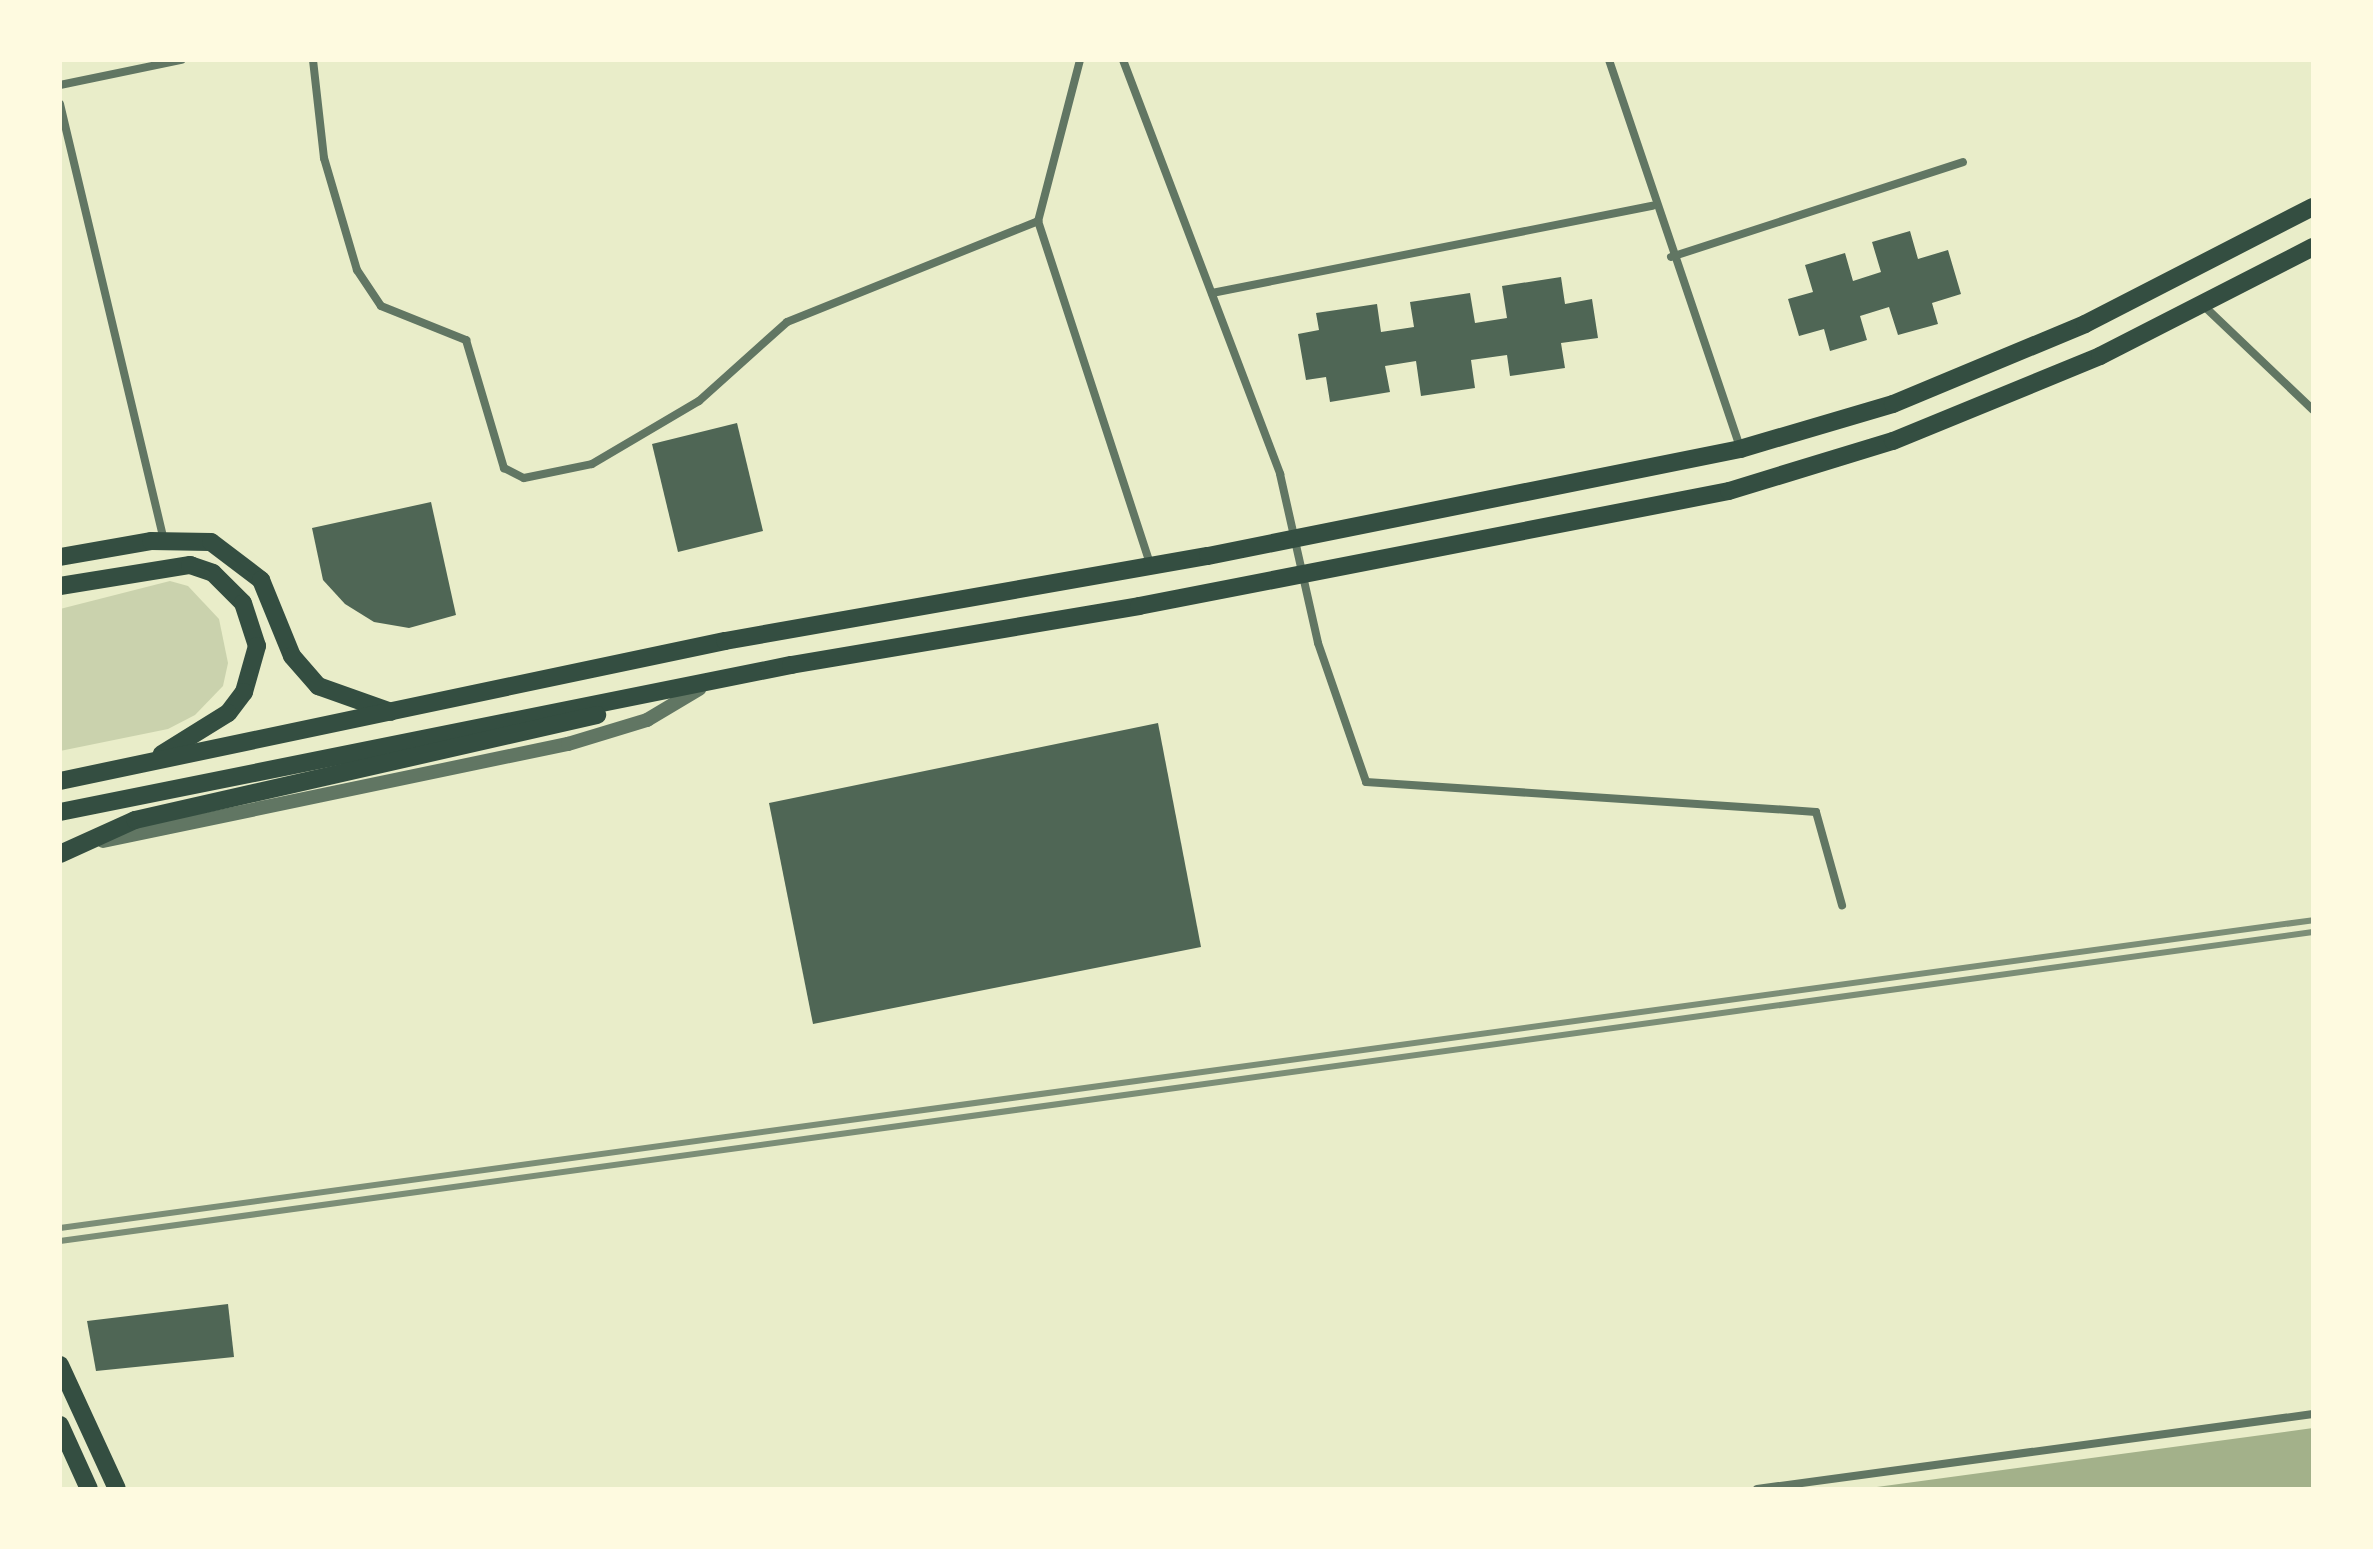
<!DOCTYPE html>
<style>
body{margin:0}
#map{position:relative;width:2373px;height:1549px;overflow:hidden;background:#e9edc9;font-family:"Fira Sans Condensed",sans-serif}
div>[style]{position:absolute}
.green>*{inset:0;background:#cad2ad}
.water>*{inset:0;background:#a3b18a}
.building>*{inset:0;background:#4f6655}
.minor>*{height:8px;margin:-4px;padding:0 4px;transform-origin:4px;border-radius:4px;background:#617663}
.tertiary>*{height:14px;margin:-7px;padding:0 7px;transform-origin:7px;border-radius:7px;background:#617663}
.primary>*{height:18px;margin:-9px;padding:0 9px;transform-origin:9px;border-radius:9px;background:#344e41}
.rail>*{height:6px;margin:-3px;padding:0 3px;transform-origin:3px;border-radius:3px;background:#7c8e77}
span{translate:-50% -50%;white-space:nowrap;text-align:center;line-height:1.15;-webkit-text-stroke:8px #fefae0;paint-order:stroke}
.frame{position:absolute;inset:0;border:62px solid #fefae0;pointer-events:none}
</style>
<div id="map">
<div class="green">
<div style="clip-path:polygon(170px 581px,188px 586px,219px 619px,228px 663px,223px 686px,195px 715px,168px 729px,60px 751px,60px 609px)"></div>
</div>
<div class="water">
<div style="clip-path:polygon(2313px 1428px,2313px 1489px,1862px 1489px)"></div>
</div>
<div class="building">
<div style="clip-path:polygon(1910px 231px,1918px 259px,1948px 250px,1961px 294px,1932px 303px,1938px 324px,1898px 335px,1889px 307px,1860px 316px,1867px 340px,1830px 351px,1824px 329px,1799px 336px,1788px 299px,1813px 292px,1805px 265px,1845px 253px,1853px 281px,1881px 272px,1872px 242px)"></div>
<div style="clip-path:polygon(1561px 277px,1565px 304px,1592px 299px,1598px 338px,1561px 343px,1565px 368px,1510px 376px,1507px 355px,1471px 360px,1475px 388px,1421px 396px,1416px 361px,1385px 366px,1390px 392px,1330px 402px,1326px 377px,1306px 380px,1298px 334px,1319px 330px,1316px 313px,1377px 304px,1381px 332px,1414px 327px,1410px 302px,1470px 293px,1475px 323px,1507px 318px,1502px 286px)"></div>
<div style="clip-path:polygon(737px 423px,763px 531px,678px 552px,652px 444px)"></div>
<div style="clip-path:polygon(431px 502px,456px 615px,409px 628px,374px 622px,345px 604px,323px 580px,312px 528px)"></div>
<div style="clip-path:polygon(1158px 723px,1201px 947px,813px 1024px,769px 803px)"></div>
<div style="clip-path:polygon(228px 1304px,234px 1357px,96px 1371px,87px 1321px)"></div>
</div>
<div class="minor">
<div style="left:313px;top:60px;width:99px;rotate:83.6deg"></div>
<div style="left:324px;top:158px;width:117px;rotate:73.6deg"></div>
<div style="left:357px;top:270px;width:43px;rotate:56.3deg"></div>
<div style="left:381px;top:306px;width:92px;rotate:21.8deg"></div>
<div style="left:466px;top:340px;width:134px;rotate:73.5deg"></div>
<div style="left:504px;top:468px;width:22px;rotate:27deg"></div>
<div style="left:524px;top:478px;width:69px;rotate:-11.6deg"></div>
<div style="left:592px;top:464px;width:124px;rotate:-30.5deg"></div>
<div style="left:699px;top:401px;width:118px;rotate:-41.9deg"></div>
<div style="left:787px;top:322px;width:271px;rotate:-21.9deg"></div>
<div style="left:1080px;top:60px;width:166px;rotate:104.6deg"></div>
<div style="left:1038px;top:221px;width:363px;rotate:71.9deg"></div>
<div style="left:1123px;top:60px;width:443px;rotate:69.2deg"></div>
<div style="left:1280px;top:474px;width:173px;rotate:77.3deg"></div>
<div style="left:1318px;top:643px;width:147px;rotate:70.9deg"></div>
<div style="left:1366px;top:782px;width:451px;rotate:3.8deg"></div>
<div style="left:1816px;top:812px;width:97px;rotate:74.4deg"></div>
<div style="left:1609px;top:60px;width:410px;rotate:71.3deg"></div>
<div style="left:60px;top:85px;width:124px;rotate:-11.7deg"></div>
<div style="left:60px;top:104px;width:448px;rotate:76.6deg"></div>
<div style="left:1671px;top:257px;width:307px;rotate:-18deg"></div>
<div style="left:1212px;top:293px;width:449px;rotate:-11.2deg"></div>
<div style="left:2205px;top:307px;width:149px;rotate:43.6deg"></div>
<div style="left:1757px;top:1489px;width:561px;rotate:-7.68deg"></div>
</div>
<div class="tertiary">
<div style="left:103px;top:841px;width:475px;rotate:-11.8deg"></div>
<div style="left:568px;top:744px;width:83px;rotate:-16.9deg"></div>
<div style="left:647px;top:720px;width:61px;rotate:-30.8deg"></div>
</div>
<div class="primary">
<div style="left:60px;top:557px;width:92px;rotate:-10deg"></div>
<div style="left:151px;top:541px;width:60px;rotate:1deg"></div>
<div style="left:211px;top:542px;width:63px;rotate:37.2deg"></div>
<div style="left:261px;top:580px;width:82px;rotate:67.8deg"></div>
<div style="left:292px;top:656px;width:40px;rotate:49deg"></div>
<div style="left:318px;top:686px;width:77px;rotate:19.6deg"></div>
<div style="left:60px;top:586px;width:132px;rotate:-9.2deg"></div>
<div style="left:190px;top:565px;width:24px;rotate:19deg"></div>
<div style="left:213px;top:573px;width:42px;rotate:45deg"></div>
<div style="left:243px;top:603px;width:45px;rotate:72deg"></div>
<div style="left:257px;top:646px;width:48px;rotate:105.8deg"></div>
<div style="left:244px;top:692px;width:26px;rotate:127deg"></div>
<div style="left:228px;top:713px;width:78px;rotate:148.2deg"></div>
<div style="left:60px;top:781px;width:680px;rotate:-11.89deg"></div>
<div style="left:725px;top:641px;width:490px;rotate:-10deg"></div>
<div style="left:1208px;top:556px;width:543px;rotate:-11.37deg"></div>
<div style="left:1740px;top:449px;width:159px;rotate:-16.4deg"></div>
<div style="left:1893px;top:404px;width:208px;rotate:-22.6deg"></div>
<div style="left:2085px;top:324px;width:256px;rotate:-27.2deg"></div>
<div style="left:60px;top:812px;width:746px;rotate:-11.37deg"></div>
<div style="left:791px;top:665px;width:353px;rotate:-9.6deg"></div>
<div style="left:1139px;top:606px;width:601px;rotate:-11.03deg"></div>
<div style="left:1729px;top:491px;width:171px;rotate:-17deg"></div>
<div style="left:1893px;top:441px;width:224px;rotate:-22.3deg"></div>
<div style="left:2100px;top:356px;width:239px;rotate:-27.1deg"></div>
<div style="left:60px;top:854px;width:82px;rotate:-24.4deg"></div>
<div style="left:135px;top:820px;width:474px;rotate:-12.8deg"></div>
<div style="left:60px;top:1365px;width:136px;rotate:65.3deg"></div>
<div style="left:60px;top:1425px;width:70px;rotate:65.6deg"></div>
</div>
<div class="rail">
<div style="left:60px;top:1228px;width:2274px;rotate:-7.78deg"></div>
<div style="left:60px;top:1241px;width:2274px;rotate:-7.81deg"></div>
</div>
<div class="frame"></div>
</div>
